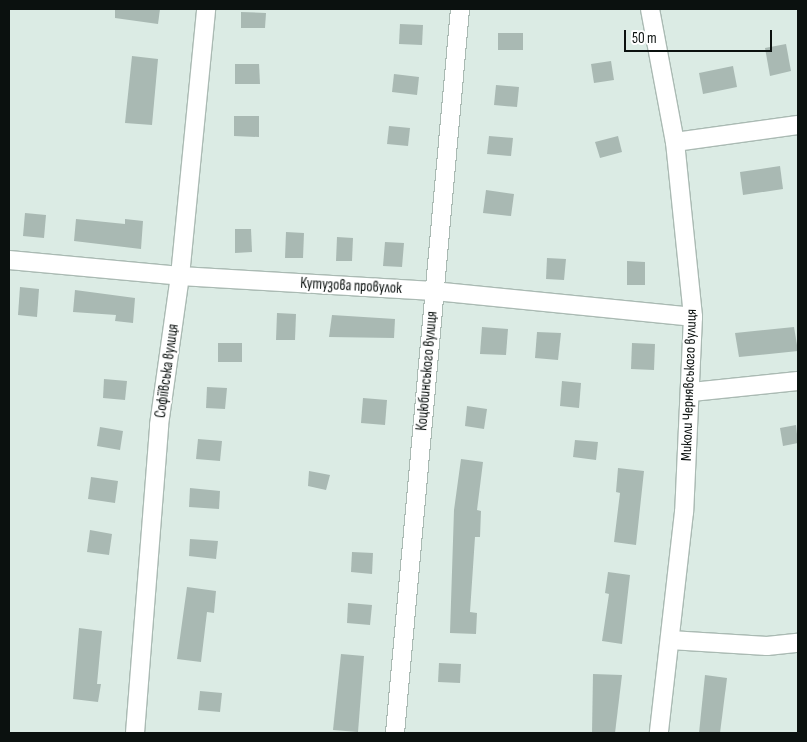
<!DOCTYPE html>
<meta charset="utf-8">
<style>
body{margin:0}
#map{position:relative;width:807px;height:742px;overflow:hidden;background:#dbebe4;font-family:"Sofia Sans Condensed",sans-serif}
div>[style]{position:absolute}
.building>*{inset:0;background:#a9b9b3}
.roads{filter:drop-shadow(1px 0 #aabab3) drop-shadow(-1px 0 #aabab3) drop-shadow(0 1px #aabab3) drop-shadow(0 -1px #aabab3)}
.street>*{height:18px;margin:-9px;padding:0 9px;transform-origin:9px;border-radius:9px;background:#fff}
span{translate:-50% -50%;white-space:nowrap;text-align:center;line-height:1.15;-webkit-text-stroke:4px #fff;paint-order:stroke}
.street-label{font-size:15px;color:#0b110f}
.frame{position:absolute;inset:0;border:10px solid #0b110f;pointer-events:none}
.scale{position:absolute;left:624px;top:30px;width:148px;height:22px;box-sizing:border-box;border:2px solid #0b110f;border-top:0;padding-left:6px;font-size:15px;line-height:18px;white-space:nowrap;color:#0b110f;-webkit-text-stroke:4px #fff;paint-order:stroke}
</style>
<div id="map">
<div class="building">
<div style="clip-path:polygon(115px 9px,160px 9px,158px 24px,115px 18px)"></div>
<div style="clip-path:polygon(241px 12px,266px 13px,265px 28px,241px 28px)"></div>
<div style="clip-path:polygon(400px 24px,423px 25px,422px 45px,399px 44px)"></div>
<div style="clip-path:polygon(498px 33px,523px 33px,523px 50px,498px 50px)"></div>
<div style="clip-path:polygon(786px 44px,791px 71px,770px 76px,765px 48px)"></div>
<div style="clip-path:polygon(132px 56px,158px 59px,152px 125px,125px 123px)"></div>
<div style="clip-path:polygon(611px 61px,614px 80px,594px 83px,591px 64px)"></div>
<div style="clip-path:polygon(235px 64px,259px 64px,260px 84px,235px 84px)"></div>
<div style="clip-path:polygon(733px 66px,737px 87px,703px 94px,699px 73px)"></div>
<div style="clip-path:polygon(394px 74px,419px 77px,417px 95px,392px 92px)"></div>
<div style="clip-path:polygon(496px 85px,519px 87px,517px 107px,494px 105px)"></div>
<div style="clip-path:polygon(234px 116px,259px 116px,259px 137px,234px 136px)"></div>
<div style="clip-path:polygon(389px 126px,410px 128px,408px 146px,387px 144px)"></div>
<div style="clip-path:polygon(489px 136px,513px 138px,511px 156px,487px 154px)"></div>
<div style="clip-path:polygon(618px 136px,622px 152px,600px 158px,595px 142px)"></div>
<div style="clip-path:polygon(780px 166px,783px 189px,743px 195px,740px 172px)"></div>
<div style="clip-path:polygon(486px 190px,514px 194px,511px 216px,483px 213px)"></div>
<div style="clip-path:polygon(25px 213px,46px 215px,44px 238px,23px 236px)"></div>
<div style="clip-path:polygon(76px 219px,125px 224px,125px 219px,143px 221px,141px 249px,74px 241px)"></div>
<div style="clip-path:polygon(235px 229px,251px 229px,252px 252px,235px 253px)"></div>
<div style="clip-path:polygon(286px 232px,304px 233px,303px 258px,285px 258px)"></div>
<div style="clip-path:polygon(337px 237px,353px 238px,352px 261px,336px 261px)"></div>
<div style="clip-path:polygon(385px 242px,404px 243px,402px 267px,383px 266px)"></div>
<div style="clip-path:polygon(547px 258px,566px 259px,564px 280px,546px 279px)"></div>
<div style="clip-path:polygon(627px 261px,645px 262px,645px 285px,627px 285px)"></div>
<div style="clip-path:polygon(20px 287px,39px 289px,37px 317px,18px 315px)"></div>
<div style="clip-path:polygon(75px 290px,135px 298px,133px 323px,115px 321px,116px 315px,73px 312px)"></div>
<div style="clip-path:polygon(277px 313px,296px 314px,295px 340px,276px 340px)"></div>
<div style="clip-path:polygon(332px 315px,395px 319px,394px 338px,329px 337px)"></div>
<div style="clip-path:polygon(482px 327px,508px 329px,506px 355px,480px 354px)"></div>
<div style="clip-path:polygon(794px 327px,798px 351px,739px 357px,735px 333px)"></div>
<div style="clip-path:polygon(537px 332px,561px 333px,558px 360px,535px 358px)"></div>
<div style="clip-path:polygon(218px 343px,242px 343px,242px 362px,218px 362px)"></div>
<div style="clip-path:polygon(632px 343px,655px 344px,654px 370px,631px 369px)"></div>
<div style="clip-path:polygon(104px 379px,127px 381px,125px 400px,103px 398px)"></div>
<div style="clip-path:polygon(562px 381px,581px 383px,579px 408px,560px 406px)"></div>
<div style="clip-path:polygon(207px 387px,227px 388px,225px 409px,206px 408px)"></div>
<div style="clip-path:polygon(363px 398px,387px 400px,385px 425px,361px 423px)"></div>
<div style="clip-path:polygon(467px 406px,487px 409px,484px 429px,465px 426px)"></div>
<div style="clip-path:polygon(796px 425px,798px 443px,783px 446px,780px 428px)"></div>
<div style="clip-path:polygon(100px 427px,123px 431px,120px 450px,97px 446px)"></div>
<div style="clip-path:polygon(198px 439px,222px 441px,220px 461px,196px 459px)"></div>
<div style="clip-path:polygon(575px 440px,598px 442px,596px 460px,573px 457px)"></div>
<div style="clip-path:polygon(461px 459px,483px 462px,477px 510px,481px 511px,480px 537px,475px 537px,470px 612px,477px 613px,476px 634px,450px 633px,454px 510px)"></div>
<div style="clip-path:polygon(618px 468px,644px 471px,636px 545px,614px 542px,620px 493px,616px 492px)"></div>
<div style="clip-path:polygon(309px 471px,330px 475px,326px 490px,308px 486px)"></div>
<div style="clip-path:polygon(91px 477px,118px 481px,115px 503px,88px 499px)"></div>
<div style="clip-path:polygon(190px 488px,220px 491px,219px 509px,189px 507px)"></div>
<div style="clip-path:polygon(90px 530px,112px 534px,109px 555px,87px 552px)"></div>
<div style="clip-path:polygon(190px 539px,218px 541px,216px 559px,189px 556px)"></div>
<div style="clip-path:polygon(352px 552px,373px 553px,372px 574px,351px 572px)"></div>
<div style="clip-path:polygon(608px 572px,630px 575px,622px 644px,602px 641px,609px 594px,605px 593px)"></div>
<div style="clip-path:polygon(187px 587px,216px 591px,214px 613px,207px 612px,201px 662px,177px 659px)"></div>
<div style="clip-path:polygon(348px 603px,372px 605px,370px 625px,347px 623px)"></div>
<div style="clip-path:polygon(79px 628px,102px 631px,97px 684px,101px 684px,98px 702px,73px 699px)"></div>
<div style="clip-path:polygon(341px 654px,364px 656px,358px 732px,333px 730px)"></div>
<div style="clip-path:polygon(439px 663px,461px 664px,460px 683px,438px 682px)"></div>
<div style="clip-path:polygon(593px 674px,622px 675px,615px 733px,592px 733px)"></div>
<div style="clip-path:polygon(705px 675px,727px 678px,720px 733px,699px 733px)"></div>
<div style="clip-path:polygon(200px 691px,222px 693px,220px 712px,198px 710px)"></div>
</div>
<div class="roads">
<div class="street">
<div style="left:650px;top:9px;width:135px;rotate:79.4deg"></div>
<div style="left:675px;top:142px;width:176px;rotate:84.1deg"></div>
<div style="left:693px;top:317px;width:195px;rotate:92.6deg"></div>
<div style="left:684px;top:512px;width:222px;rotate:96.5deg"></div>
<div style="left:675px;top:142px;width:124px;rotate:-7.9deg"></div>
<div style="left:9px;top:260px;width:172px;rotate:5.3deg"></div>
<div style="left:180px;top:276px;width:254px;rotate:3.4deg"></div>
<div style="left:434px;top:291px;width:260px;rotate:5.7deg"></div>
<div style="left:691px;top:392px;width:108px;rotate:-5.9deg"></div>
<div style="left:670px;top:640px;width:97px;rotate:3.5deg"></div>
<div style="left:767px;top:646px;width:31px;rotate:-6deg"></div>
<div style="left:135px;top:733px;width:309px;rotate:-85.5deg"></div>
<div style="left:159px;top:425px;width:150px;rotate:-82deg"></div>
<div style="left:180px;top:276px;width:268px;rotate:-84.4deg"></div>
<div style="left:395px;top:733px;width:727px;rotate:-84.87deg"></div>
</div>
</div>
<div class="street-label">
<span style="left:351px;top:286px;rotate:3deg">Кутузова провулок</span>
<span style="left:167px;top:371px;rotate:-82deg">Софіївська вулиця</span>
<span style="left:427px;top:371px;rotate:-85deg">Коцюбинського вулиця</span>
<span style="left:689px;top:385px;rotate:-88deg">Миколи Чернявського вулиця</span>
</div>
<div class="frame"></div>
<div class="scale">50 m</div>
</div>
